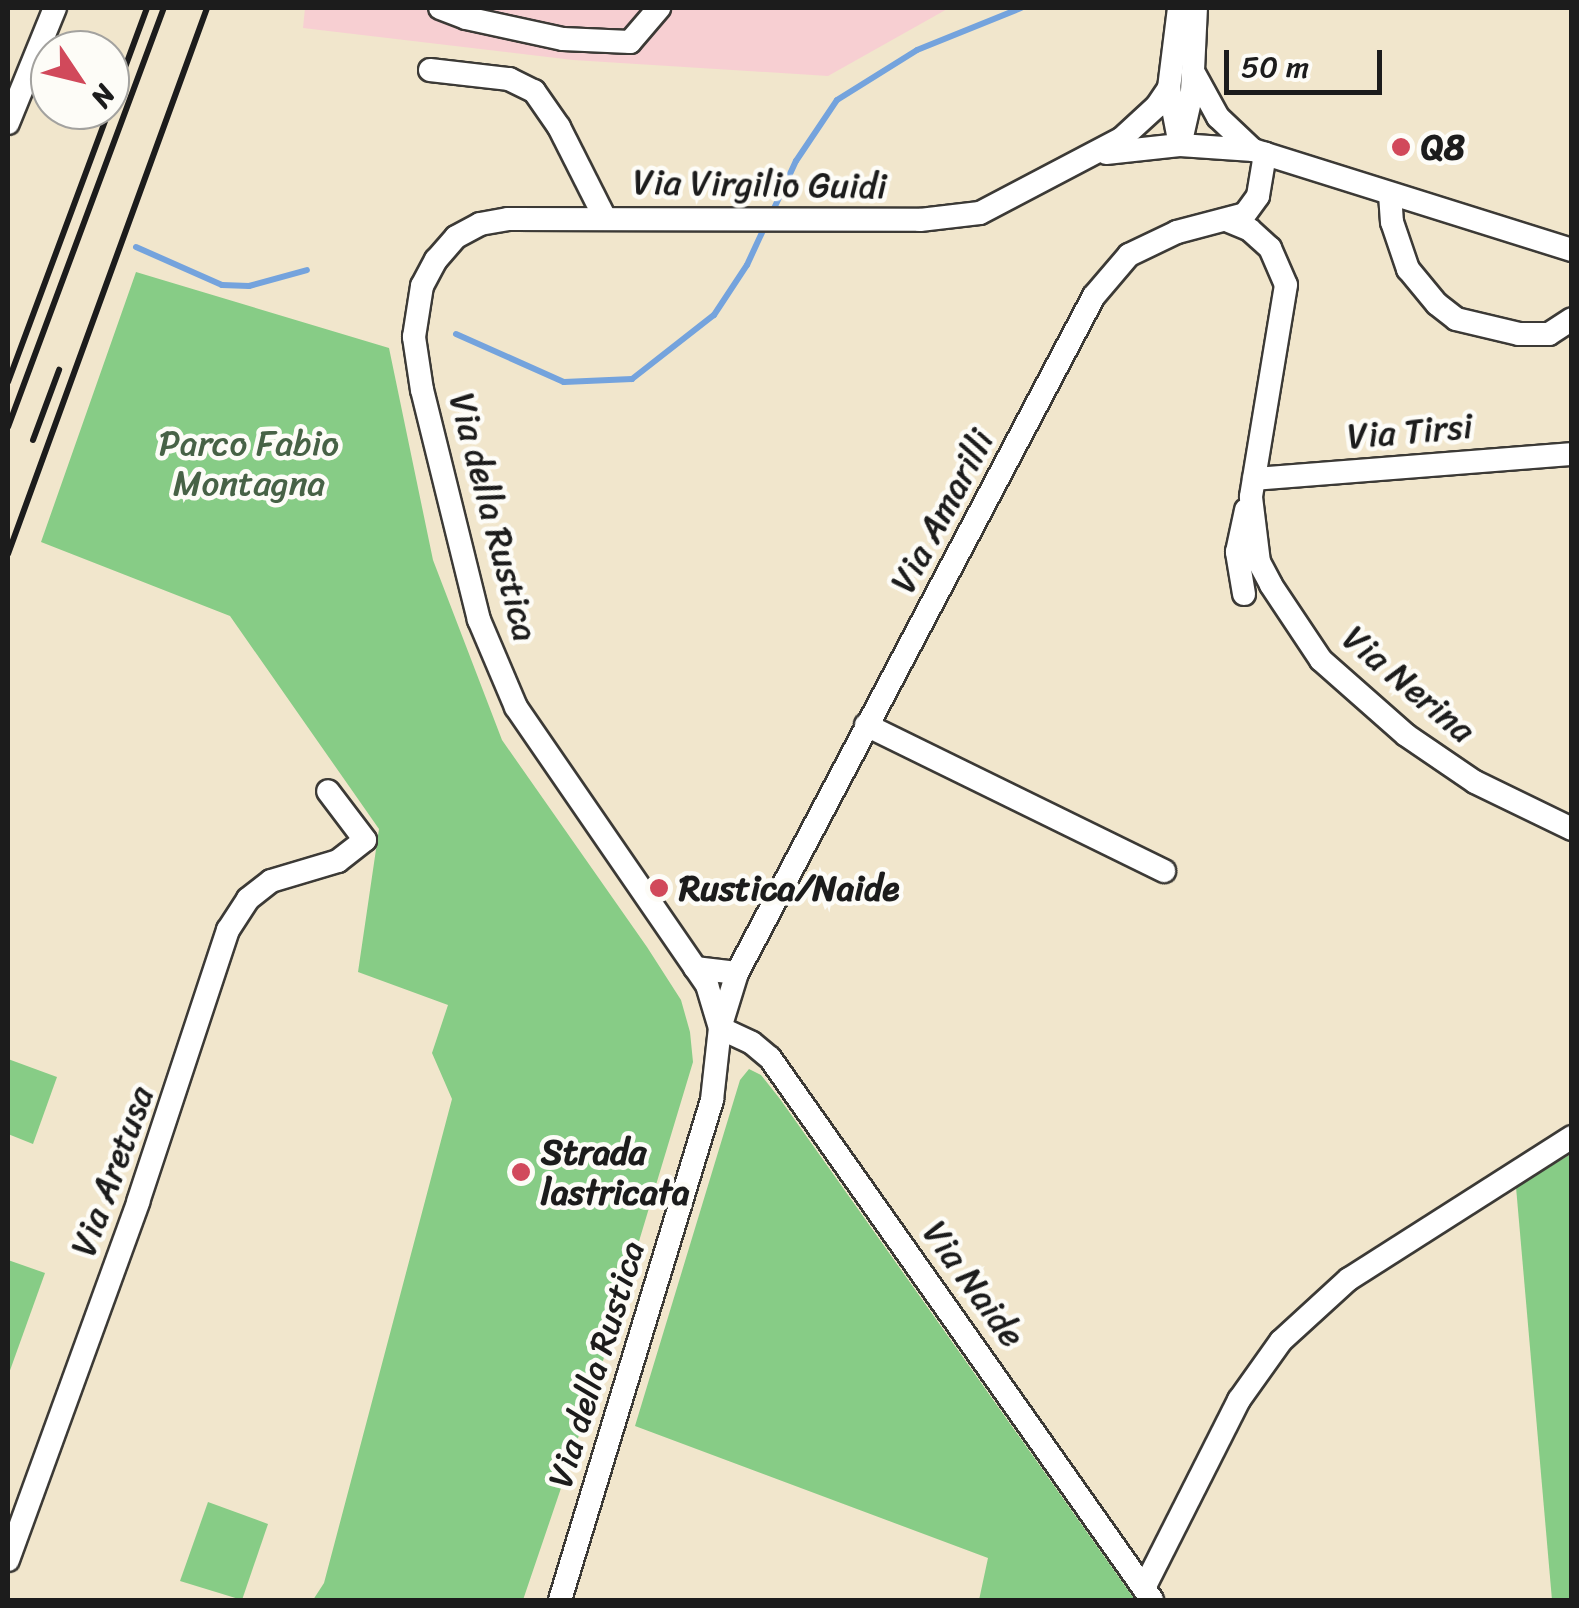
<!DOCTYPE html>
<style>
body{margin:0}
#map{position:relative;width:1579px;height:1608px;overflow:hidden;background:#f1e6cc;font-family:Sriracha,sans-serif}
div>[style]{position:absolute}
.built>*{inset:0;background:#f7cfd2}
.green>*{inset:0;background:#87cc86}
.stream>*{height:6px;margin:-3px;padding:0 3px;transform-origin:3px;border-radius:3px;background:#74a3dd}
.roads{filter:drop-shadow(2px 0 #3c3a36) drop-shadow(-2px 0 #3c3a36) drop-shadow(0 2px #3c3a36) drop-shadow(0 -2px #3c3a36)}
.minor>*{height:22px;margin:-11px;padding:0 11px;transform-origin:11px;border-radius:11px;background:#fff}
.rail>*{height:6px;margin:-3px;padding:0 3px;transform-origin:3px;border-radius:3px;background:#1c1c1c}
.dots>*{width:28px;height:28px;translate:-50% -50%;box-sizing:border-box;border:5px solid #fdfcf7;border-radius:50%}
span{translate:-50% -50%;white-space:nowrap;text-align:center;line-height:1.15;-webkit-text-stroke:9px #fdfcf7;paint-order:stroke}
.poi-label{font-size:35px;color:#1c1c1c;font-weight:700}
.left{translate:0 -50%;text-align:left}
.street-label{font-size:35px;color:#1c1c1c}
.park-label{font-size:35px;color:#476246}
.frame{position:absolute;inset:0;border:10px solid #1c1c1c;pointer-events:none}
.north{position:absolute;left:30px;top:30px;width:100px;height:100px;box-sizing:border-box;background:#fdfcf7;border:2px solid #a3a29f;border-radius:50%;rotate:125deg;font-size:28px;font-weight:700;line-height:40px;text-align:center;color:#1c1c1c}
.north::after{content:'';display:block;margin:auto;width:35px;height:45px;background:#d1495b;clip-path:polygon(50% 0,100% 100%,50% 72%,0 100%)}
.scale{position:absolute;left:1224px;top:50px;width:158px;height:45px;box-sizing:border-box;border:5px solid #1c1c1c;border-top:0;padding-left:12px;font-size:30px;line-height:35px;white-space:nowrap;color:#1c1c1c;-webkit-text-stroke:8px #fdfcf7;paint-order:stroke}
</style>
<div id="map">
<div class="built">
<div style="clip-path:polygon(305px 8px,949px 8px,828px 76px,573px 60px,303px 28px)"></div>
</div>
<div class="green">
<div style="clip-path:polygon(136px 272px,389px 348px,433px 560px,502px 740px,647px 947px,681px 1000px,690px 1032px,693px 1062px,593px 1394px,523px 1600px,313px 1600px,324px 1583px,452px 1099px,432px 1053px,448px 1005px,358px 972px,379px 829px,230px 616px,41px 542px)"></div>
<div style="clip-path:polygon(8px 1059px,57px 1077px,33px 1144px,8px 1134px)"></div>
<div style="clip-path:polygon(749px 1069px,761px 1075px,780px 1099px,1135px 1600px,979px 1600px,988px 1558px,635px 1426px,740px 1080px)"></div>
<div style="clip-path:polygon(1571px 1154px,1572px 1600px,1552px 1600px,1516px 1187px)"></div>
<div style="clip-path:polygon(8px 1260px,45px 1273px,8px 1376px)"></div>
<div style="clip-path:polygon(208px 1502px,268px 1524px,242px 1600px,180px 1581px)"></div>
</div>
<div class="stream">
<div style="left:771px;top:215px;width:60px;rotate:-65.2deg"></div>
<div style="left:796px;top:161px;width:73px;rotate:-56.1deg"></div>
<div style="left:837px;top:100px;width:94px;rotate:-32deg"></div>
<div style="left:917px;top:50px;width:112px;rotate:-22deg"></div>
<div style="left:136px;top:247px;width:94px;rotate:23.8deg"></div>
<div style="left:222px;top:285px;width:27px;rotate:2deg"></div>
<div style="left:249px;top:286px;width:60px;rotate:-15.4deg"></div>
<div style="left:456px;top:334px;width:118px;rotate:24deg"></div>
<div style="left:564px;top:382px;width:68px;rotate:-2.5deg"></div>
<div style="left:632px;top:379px;width:104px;rotate:-38deg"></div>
<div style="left:714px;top:315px;width:60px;rotate:-56.6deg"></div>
<div style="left:747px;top:265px;width:43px;rotate:-65.2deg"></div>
</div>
<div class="roads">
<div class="minor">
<div style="left:440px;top:8px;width:28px;rotate:21deg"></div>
<div style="left:466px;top:18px;width:99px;rotate:12.2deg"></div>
<div style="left:563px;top:39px;width:67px;rotate:2.6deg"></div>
<div style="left:630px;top:42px;width:45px;rotate:-49.5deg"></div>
<div style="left:1179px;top:8px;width:81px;rotate:97.1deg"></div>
<div style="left:1169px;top:88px;width:58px;rotate:79.1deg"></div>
<div style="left:430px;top:70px;width:80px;rotate:6.5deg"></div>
<div style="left:509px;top:79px;width:28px;rotate:26deg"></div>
<div style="left:534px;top:91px;width:44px;rotate:55.2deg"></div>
<div style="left:559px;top:127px;width:102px;rotate:63.2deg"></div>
<div style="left:1195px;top:75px;width:48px;rotate:61.3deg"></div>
<div style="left:1218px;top:117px;width:48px;rotate:43.3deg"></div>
<div style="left:8px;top:123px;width:124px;rotate:-67.8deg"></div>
<div style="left:1181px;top:141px;width:50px;rotate:-77.3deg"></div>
<div style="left:1192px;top:92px;width:84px;rotate:-87.3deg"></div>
<div style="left:1106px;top:153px;width:74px;rotate:-6.2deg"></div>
<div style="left:1180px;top:145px;width:73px;rotate:3.9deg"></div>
<div style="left:1253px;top:150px;width:334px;rotate:17.4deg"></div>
<div style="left:1390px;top:194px;width:28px;rotate:86deg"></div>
<div style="left:1392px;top:222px;width:50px;rotate:71.2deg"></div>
<div style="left:1408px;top:269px;width:45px;rotate:50.4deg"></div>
<div style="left:1437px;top:304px;width:24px;rotate:38deg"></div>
<div style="left:1456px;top:319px;width:65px;rotate:13.4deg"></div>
<div style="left:1519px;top:334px;width:30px"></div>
<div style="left:1549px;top:334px;width:27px;rotate:-33deg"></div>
<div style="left:1229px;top:221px;width:23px;rotate:23deg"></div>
<div style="left:1250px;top:230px;width:27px;rotate:42deg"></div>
<div style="left:1270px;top:248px;width:40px;rotate:66.6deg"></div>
<div style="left:1286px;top:285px;width:215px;rotate:99.4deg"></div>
<div style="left:1251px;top:497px;width:65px;rotate:83deg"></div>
<div style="left:1259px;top:562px;width:26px;rotate:62deg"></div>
<div style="left:1271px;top:585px;width:90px;rotate:56.3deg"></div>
<div style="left:1321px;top:660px;width:113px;rotate:41.4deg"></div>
<div style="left:1406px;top:735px;width:83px;rotate:34.3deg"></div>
<div style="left:1475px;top:782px;width:108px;rotate:25.9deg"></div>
<div style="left:1254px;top:479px;width:319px;rotate:-4.5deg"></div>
<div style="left:1244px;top:594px;width:43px;rotate:-99.5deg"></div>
<div style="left:1237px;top:552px;width:43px;rotate:-77.9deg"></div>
<div style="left:866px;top:725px;width:332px;rotate:26.1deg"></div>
<div style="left:695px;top:968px;width:42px;rotate:6.8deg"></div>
<div style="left:737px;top:973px;width:54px;rotate:107.1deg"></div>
<div style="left:737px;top:973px;width:765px;rotate:-62.2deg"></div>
<div style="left:1094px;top:296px;width:54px;rotate:-49.5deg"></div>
<div style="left:1129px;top:255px;width:53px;rotate:-25.6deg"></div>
<div style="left:1177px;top:232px;width:70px;rotate:-14.8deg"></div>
<div style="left:1245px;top:214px;width:22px;rotate:-54deg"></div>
<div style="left:1258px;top:196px;width:43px;rotate:-80.5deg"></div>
<div style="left:720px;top:1028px;width:35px;rotate:25deg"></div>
<div style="left:752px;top:1043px;width:23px;rotate:40deg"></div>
<div style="left:770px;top:1058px;width:663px;rotate:54.82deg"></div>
<div style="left:8px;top:1560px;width:381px;rotate:-70deg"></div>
<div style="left:138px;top:1202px;width:287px;rotate:-71.7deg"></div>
<div style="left:228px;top:930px;width:37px;rotate:-57deg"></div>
<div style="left:248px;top:899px;width:29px;rotate:-38deg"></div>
<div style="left:271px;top:881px;width:70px;rotate:-16.6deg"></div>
<div style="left:338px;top:861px;width:34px;rotate:-38deg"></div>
<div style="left:365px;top:840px;width:61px;rotate:-127.1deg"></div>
<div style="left:1144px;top:1588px;width:211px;rotate:-63.2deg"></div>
<div style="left:1239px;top:1400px;width:72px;rotate:-54.6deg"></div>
<div style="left:1281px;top:1341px;width:92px;rotate:-42.4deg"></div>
<div style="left:1349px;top:1279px;width:264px;rotate:-32.5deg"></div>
<div style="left:560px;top:1600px;width:523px;rotate:-73.09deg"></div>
<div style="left:712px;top:1100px;width:72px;rotate:-83.7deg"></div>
<div style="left:720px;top:1028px;width:45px;rotate:-106.8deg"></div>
<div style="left:707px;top:985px;width:337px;rotate:-124.5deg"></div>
<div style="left:516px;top:707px;width:95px;rotate:-113deg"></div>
<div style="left:479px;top:620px;width:237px;rotate:-103.9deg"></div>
<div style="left:422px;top:390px;width:54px;rotate:-98.6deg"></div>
<div style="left:414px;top:337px;width:52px;rotate:-81.1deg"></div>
<div style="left:422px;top:286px;width:30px;rotate:-62deg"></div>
<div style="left:436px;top:260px;width:30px;rotate:-49deg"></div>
<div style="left:456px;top:237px;width:27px;rotate:-28deg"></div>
<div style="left:480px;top:224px;width:28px;rotate:-10deg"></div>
<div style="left:508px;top:219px;width:412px;rotate:0.1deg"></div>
<div style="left:920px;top:220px;width:60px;rotate:-6.7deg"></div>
<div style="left:980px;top:213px;width:159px;rotate:-27.7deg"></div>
<div style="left:1121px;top:139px;width:49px;rotate:-42.5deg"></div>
<div style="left:1157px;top:106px;width:22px;rotate:-56deg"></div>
</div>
</div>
<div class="rail">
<div style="left:110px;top:108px;width:107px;rotate:-69.7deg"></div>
<div style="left:8px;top:382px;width:290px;rotate:-69.6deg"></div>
<div style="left:8px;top:427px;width:447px;rotate:-69.6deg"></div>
<div style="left:33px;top:440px;width:75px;rotate:-69.6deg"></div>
<div style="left:8px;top:554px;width:581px;rotate:-69.97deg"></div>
</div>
<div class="dots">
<div style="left:1401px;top:147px;background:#d1495b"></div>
<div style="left:659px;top:888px;background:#d1495b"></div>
<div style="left:521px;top:1172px;background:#d1495b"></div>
</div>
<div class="poi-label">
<span class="left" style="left:1421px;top:147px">Q8</span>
<span class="left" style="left:679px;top:888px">Rustica/Naide</span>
<span class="left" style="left:541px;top:1172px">Strada<br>lastricata</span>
</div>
<div class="street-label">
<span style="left:760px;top:184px;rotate:1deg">Via Virgilio Guidi</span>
<span style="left:1410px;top:431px;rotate:-5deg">Via Tirsi</span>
<span style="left:942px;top:511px;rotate:-62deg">Via Amarilli</span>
<span style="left:494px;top:517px;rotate:75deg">Via della Rustica</span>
<span style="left:1409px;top:684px;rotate:40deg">Via Nerina</span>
<span style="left:112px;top:1171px;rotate:-70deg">Via Aretusa</span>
<span style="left:974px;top:1284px;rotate:54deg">Via Naide</span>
<span style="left:596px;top:1364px;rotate:-73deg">Via della Rustica</span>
</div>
<div class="park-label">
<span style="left:249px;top:463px">Parco Fabio<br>Montagna</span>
</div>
<div class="frame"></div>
<div class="north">N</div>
<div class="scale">50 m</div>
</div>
